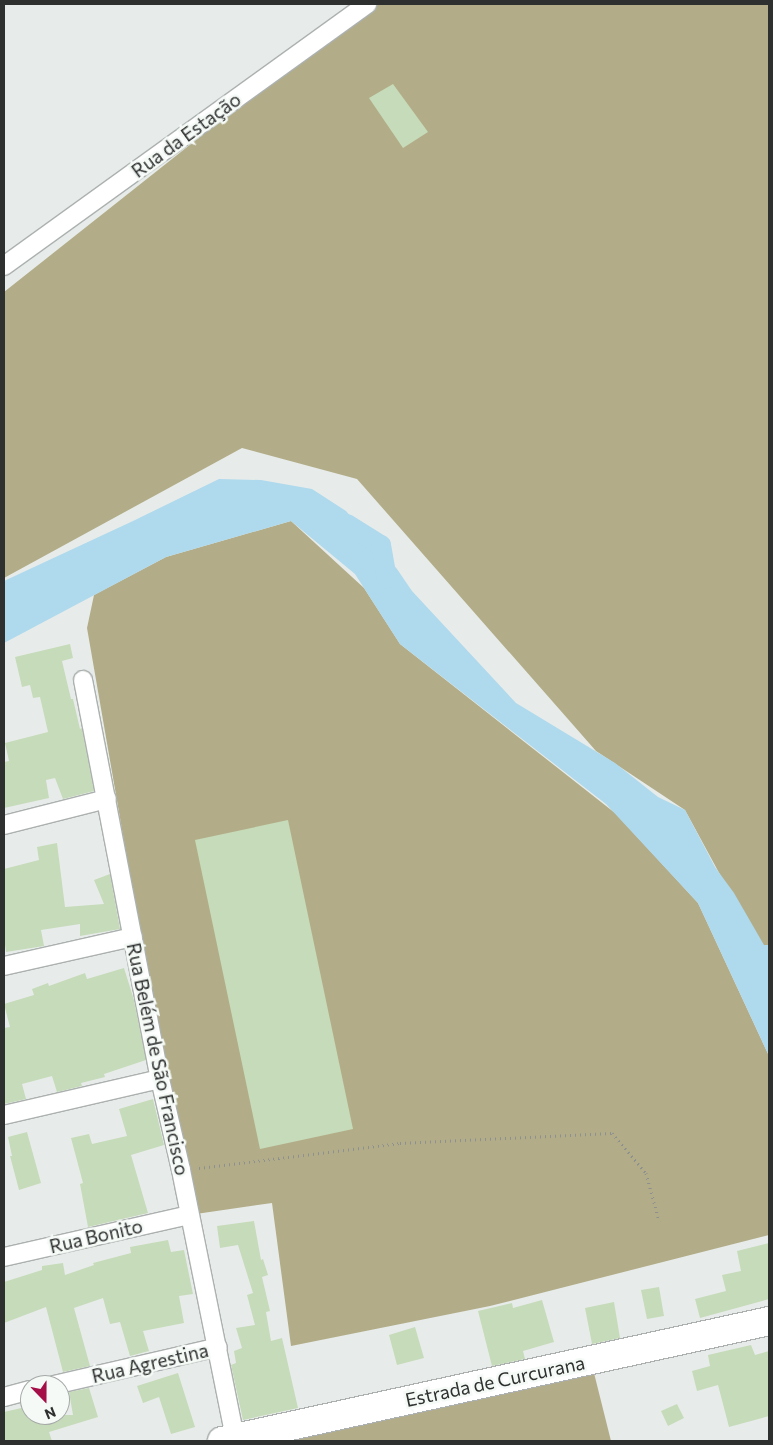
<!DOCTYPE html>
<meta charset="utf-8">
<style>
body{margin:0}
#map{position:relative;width:773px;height:1445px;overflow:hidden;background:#e7ecea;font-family:Commissioner,sans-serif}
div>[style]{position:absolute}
.forest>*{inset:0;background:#b2ad88}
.water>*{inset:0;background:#afd9ec}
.canal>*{height:20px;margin:-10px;padding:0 10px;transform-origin:10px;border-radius:10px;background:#afd9ec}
.building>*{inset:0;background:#c6dbb9}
.path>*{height:3px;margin-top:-1.5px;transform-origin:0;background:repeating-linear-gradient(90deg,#8c908e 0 1px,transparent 0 5px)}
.roads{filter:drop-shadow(1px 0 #acb1af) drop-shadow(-1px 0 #acb1af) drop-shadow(0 1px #acb1af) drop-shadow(0 -1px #acb1af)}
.minor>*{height:18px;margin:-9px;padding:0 9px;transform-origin:9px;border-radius:9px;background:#fff}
.primary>*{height:28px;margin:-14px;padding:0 14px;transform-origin:14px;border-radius:14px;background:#fff}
span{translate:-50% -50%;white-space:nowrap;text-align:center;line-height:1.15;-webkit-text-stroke:5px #f5faf7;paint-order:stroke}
.street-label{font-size:19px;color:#2e302f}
.frame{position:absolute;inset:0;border:5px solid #2e302f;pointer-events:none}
.north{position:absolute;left:20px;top:1375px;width:50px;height:50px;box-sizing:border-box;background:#f5faf7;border:1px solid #a5a9a7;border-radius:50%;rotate:158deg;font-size:14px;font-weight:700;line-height:20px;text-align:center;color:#2e302f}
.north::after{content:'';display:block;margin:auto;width:18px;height:22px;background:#a50f48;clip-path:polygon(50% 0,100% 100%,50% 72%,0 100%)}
</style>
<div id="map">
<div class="forest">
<div style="clip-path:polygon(368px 4px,769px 4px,769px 965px,685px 810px,596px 751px,357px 479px,242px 448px,4px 578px,4px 292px)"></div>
<div style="clip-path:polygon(291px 521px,364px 588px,400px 644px,615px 813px,698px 903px,769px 1056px,769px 1235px,490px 1306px,291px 1346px,272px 1203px,189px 1215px,87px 628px,94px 595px,166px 557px)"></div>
<div style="clip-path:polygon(593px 1369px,611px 1441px,292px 1441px)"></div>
</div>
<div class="water">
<div style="clip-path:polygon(219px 479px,261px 480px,312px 489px,346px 511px,397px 569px,412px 591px,516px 703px,615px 763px,658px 797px,685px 810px,715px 867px,734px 893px,764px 945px,769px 945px,769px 1056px,698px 903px,606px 804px,400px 644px,355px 574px,291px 521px,166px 557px,4px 643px,4px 581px,133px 521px)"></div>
</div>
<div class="canal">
<div style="left:347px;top:524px;width:40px;rotate:32deg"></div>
<div style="left:381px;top:545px;width:34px;rotate:80deg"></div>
</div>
<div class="building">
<div style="clip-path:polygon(393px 84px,428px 132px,403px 148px,369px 98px)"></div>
<div style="clip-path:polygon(70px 644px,73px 658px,62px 661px,71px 699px,73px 699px,80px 729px,82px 728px,94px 791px,63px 799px,55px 778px,46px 780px,49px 798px,4px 808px,4px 762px,9px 761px,5px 743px,48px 732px,40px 697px,33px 698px,30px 685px,22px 687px,15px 657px)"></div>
<div style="clip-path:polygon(288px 820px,353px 1129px,260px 1149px,195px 840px)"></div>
<div style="clip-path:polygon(57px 843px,65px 907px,104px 904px,94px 880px,110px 874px,120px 929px,80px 936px,80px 924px,41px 930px,44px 946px,6px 952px,4px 937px,4px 869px,39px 860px,37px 847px)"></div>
<div style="clip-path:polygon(124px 968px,134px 1000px,146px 1060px,104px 1074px,105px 1077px,81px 1083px,82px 1086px,57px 1092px,52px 1076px,22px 1084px,26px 1099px,4px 1104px,4px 1028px,10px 1027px,4px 1004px,34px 995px,32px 989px,48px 983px,49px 986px,85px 973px,87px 979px)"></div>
<div style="clip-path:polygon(153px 1099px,164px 1145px,131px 1155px,148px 1213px,88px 1227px,80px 1184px,83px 1183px,71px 1138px,89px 1134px,92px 1144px,127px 1136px,119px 1109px)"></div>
<div style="clip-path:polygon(27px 1132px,41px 1183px,19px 1190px,10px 1156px,12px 1156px,8px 1137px)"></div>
<div style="clip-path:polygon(254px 1221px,261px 1260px,263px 1259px,268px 1275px,262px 1277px,270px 1311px,266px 1312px,271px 1341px,282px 1338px,298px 1408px,243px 1420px,231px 1365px,236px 1363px,234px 1351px,242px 1348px,236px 1328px,255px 1325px,247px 1295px,253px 1293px,238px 1245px,220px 1248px,217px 1226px)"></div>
<div style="clip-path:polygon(168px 1240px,171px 1252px,184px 1250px,193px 1294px,179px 1296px,184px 1323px,143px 1331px,149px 1351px,130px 1356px,120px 1322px,110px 1324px,103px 1298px,74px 1308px,90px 1366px,63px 1372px,46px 1307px,4px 1323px,4px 1282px,42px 1270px,42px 1266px,63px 1263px,65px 1275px,94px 1265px,93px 1263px,131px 1253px,130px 1247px)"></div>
<div style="clip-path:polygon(769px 1243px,769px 1299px,700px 1318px,695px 1299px,726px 1291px,722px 1275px,741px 1271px,737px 1251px)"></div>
<div style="clip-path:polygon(659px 1287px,664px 1316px,647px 1319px,641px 1290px)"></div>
<div style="clip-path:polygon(542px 1300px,554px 1342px,523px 1351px,525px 1359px,492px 1366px,478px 1311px,512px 1303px,513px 1308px)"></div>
<div style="clip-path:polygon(614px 1302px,620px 1338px,592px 1344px,585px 1308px)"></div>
<div style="clip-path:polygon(415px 1327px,424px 1358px,397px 1365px,389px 1335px)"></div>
<div style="clip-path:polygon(751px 1345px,755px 1355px,769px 1351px,769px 1416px,729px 1427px,718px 1385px,697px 1391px,692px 1371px,710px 1366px,708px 1355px)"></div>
<div style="clip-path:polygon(178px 1373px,195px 1427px,171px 1434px,159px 1397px,143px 1403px,137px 1386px)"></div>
<div style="clip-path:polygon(89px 1388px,98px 1417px,49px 1432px,52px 1441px,4px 1441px,4px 1412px,30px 1406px,30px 1415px,73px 1415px,69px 1392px)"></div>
<div style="clip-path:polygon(677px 1404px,684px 1418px,668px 1426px,661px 1411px)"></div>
</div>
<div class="path">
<div style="left:199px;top:1168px;width:203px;rotate:-7.1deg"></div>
<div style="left:400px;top:1143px;width:212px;rotate:-2.7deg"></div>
<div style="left:612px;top:1133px;width:52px;rotate:49.6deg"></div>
<div style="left:646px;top:1173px;width:50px;rotate:74.8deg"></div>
</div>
<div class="roads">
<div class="minor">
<div style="left:4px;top:266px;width:448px;rotate:-35.8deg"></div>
<div style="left:83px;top:680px;width:406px;rotate:79.1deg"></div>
<div style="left:160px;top:1079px;width:93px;rotate:77deg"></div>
<div style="left:181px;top:1170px;width:273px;rotate:78.6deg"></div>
<div style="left:4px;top:825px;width:106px;rotate:-14.2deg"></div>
<div style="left:4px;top:966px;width:132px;rotate:-12.7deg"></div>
<div style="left:4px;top:1115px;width:160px;rotate:-13deg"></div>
<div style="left:4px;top:1257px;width:190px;rotate:-12.8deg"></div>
<div style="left:54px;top:1385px;width:168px;rotate:-13deg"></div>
<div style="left:4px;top:1397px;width:27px;rotate:-15deg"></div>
</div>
<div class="primary">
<div style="left:222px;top:1441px;width:560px;rotate:-12.37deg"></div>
</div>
</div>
<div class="street-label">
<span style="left:186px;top:135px;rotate:-36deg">Rua da Estação</span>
<span style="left:158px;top:1059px;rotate:78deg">Rua Belém de São Francisco</span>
<span style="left:96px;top:1236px;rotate:-13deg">Rua Bonito</span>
<span style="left:150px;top:1363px;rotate:-13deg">Rua Agrestina</span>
<span style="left:495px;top:1381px;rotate:-12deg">Estrada de Curcurana</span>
</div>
<div class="frame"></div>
<div class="north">N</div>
</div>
